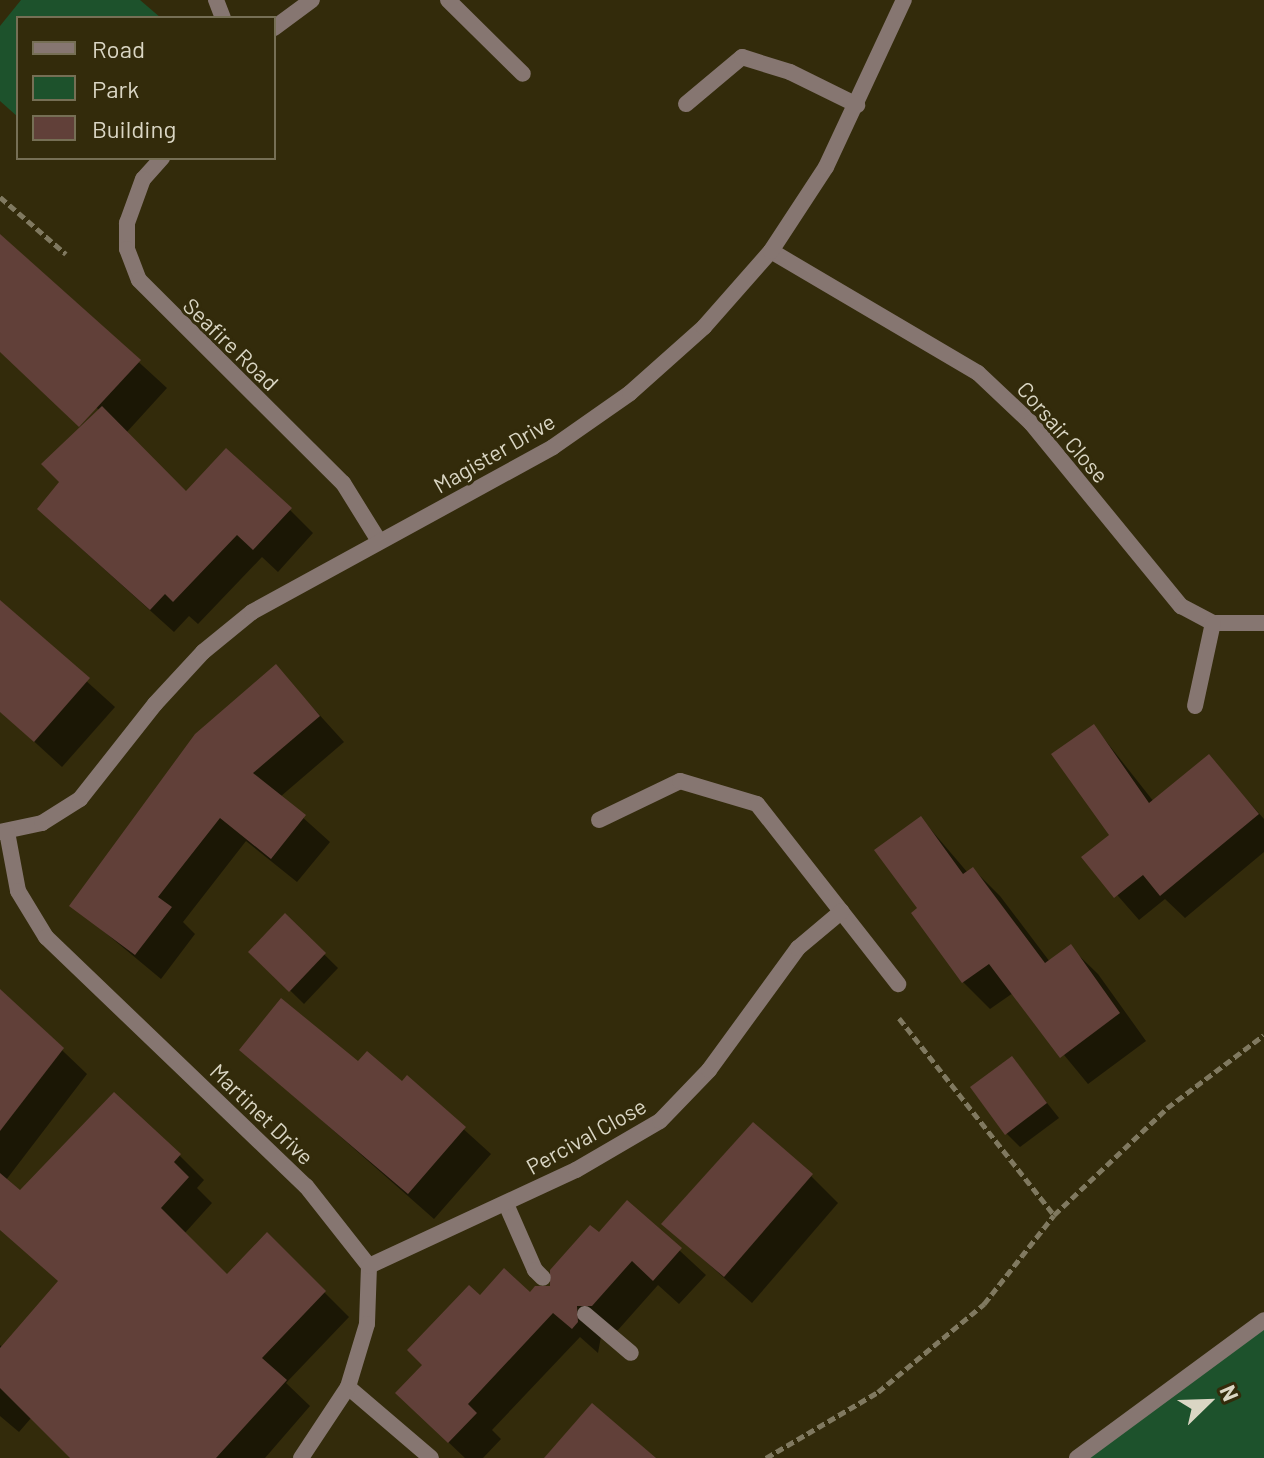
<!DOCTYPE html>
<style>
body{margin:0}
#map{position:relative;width:1264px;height:1458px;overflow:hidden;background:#332b0b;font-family:Barlow,sans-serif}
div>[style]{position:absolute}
.green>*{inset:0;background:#1d522c}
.shadow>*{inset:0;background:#0007}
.building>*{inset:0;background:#614039}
.path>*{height:5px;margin-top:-2.5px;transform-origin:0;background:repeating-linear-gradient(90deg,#807960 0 8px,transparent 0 12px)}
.service>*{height:16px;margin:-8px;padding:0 8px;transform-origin:8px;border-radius:8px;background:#867671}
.minor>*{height:16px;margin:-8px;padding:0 8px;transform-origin:8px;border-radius:8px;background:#867671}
.tertiary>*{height:16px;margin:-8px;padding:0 8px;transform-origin:8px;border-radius:8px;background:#867671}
span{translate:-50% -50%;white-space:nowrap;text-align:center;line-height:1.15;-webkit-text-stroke:6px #332b0b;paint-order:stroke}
.street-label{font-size:22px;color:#dad6c4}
.legend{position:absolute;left:16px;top:16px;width:260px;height:144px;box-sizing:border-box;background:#332b0b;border:2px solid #766f55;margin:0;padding:10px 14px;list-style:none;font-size:24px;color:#dad6c4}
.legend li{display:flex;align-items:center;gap:16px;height:40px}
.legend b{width:40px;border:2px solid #766f55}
.north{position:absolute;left:1168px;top:1362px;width:80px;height:80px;-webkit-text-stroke:6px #332b0b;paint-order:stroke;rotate:67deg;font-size:22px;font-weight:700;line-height:32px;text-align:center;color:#dad6c4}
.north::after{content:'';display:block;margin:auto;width:28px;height:36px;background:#dad6c4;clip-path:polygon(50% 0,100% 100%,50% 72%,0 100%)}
</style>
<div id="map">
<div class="green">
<div style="clip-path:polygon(21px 0,140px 0,161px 18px,18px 18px,18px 117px,0 101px,0 26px)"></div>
<div style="clip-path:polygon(1264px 1319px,1264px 1458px,1083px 1458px)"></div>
</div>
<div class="shadow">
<div style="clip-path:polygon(0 235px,167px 388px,126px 433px,187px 494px,290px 510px,313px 533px,278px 572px,262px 557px,198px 624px,189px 616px,174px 632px,63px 532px,116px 425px,0 322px)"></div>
<div style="clip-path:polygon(0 603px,115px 707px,62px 767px,3px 713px)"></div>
<div style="clip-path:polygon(276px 667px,344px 742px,280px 797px,330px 842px,297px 882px,246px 841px,183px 922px,195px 934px,161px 979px,72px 905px)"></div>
<div style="clip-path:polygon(1094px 726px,1154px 802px,1208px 756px,1264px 819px,1264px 852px,1185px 918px,1165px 899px,1139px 920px,1084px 857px,1112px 836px)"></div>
<div style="clip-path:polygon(921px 818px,968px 873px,973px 869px,1000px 896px,1050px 962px,1070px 947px,1098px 974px,1146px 1041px,1088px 1084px,1013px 993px,990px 1009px,963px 982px,920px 908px)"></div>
<div style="clip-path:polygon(285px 916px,338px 968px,304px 1004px,251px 952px)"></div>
<div style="clip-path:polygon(0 991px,87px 1074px,6px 1180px,21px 1193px,179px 1155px,204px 1180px,197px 1188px,212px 1203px,184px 1234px,227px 1277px,267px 1235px,349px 1317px,286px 1383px,310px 1406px,265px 1458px,73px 1458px,32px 1417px,19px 1432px,0 1416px,0 1345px,3px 1348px,60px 1282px,0 1228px)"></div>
<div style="clip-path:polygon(242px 1050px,359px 1064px,402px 1083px,407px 1078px,491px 1154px,434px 1219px)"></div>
<div style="clip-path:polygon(1012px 1059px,1059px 1118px,1020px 1147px,1006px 1133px)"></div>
<div style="clip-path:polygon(811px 1176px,838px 1203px,752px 1303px,664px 1224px)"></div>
<div style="clip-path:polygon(627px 1202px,706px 1275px,679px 1304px,658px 1285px,618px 1330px,602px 1331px,598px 1353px,580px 1337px,492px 1430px,501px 1439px,483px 1458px,465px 1458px,423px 1418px,480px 1298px,547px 1291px)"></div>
</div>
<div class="building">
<div style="clip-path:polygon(0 234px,141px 360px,79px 427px,0 352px)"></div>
<div style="clip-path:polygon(102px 406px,186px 491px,226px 448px,292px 508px,253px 550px,237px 535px,173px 602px,165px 594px,150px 610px,37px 509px,59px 482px,41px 464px)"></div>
<div style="clip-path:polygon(0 600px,90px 678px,34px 742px,0 712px)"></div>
<div style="clip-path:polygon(276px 664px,320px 716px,253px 773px,306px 815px,271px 859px,220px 818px,158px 897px,172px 907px,135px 955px,69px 906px,195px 734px)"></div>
<div style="clip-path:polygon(1094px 724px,1149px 803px,1209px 754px,1259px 814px,1160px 896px,1143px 875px,1114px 898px,1081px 857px,1109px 835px,1051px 754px)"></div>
<div style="clip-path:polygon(921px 816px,963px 874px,973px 867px,1045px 963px,1071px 944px,1120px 1013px,1060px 1058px,989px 964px,962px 983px,911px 913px,917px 908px,874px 850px)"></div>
<div style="clip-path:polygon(285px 913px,326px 953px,289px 992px,248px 952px)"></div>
<div style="clip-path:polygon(0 989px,64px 1048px,0 1131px)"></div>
<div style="clip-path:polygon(281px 998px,358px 1061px,367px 1051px,402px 1081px,407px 1075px,466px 1127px,408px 1194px,239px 1050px)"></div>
<div style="clip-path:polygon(1012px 1056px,1047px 1103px,1005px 1135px,970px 1087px)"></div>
<div style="clip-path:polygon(114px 1092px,181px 1154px,174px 1162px,189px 1177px,161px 1208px,227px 1274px,267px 1232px,326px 1291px,262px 1358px,287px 1380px,216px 1458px,70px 1458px,0 1388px,0 1348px,58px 1281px,0 1230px,0 1173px,20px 1190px)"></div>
<div style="clip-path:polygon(753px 1122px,813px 1174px,724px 1277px,661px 1224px)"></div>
<div style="clip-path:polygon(627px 1200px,682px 1248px,653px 1281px,632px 1261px,592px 1306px,577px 1306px,578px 1322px,572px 1329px,553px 1313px,468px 1404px,477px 1413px,448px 1443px,395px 1393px,422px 1365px,407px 1350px,469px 1285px,480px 1295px,504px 1268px,530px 1292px,535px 1286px,550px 1286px,550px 1270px,590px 1225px,599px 1232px)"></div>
<div style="clip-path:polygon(592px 1403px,656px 1458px,544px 1458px)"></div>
</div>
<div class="path">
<div style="left:0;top:197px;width:87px;rotate:40.8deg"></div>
<div style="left:899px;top:1018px;width:251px;rotate:51.8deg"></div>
<div style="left:766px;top:1458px;width:130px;rotate:-30.5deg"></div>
<div style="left:878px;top:1392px;width:138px;rotate:-39.7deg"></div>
<div style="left:984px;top:1304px;width:113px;rotate:-51.8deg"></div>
<div style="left:1054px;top:1215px;width:156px;rotate:-43.4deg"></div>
<div style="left:1167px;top:1108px;width:121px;rotate:-37deg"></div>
</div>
<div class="service">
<div style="left:448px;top:0;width:105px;rotate:44.6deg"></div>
<div style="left:274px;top:28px;width:47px;rotate:-36.4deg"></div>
<div style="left:686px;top:104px;width:73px;rotate:-40deg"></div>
<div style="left:742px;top:57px;width:50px;rotate:17.4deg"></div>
<div style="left:790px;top:72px;width:75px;rotate:26.2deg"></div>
<div style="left:599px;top:820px;width:90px;rotate:-25.7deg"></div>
<div style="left:680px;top:781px;width:80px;rotate:16.6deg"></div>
<div style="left:506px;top:1204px;width:72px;rotate:66.3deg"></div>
<div style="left:535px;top:1270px;width:11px;rotate:45deg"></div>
<div style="left:585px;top:1314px;width:60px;rotate:40.3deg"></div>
<div style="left:348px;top:1387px;width:109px;rotate:40.5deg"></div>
</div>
<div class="minor">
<div style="left:216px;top:0;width:19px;rotate:69deg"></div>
<div style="left:162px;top:158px;width:28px;rotate:132deg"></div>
<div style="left:143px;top:179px;width:47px;rotate:110deg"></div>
<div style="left:127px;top:223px;width:26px;rotate:90deg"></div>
<div style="left:127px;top:249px;width:33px;rotate:69deg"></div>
<div style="left:139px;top:280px;width:288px;rotate:44.9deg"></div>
<div style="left:343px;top:483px;width:68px;rotate:58.2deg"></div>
<div style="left:771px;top:251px;width:240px;rotate:30.5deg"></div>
<div style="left:978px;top:373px;width:73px;rotate:43.3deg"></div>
<div style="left:1031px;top:423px;width:237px;rotate:50.7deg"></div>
<div style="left:1181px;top:606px;width:36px;rotate:28deg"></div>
<div style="left:1213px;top:623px;width:51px"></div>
<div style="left:1195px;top:706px;width:85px;rotate:-77.8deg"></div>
<div style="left:757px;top:804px;width:229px;rotate:51.9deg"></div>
<div style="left:0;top:832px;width:43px;rotate:-12.1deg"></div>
<div style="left:42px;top:823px;width:45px;rotate:-32.3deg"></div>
<div style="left:80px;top:799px;width:121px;rotate:-51.7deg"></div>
<div style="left:155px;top:704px;width:71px;rotate:-47.3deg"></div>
<div style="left:203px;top:652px;width:63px;rotate:-39.2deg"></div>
<div style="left:252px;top:612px;width:343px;rotate:-28.7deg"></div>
<div style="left:553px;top:447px;width:94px;rotate:-35deg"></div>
<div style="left:630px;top:393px;width:99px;rotate:-41.7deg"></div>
<div style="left:704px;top:327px;width:101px;rotate:-48.6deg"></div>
<div style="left:771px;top:251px;width:100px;rotate:-56.8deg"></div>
<div style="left:826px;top:167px;width:184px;rotate:-65deg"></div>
<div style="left:7px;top:832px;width:60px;rotate:79.4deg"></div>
<div style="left:18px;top:891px;width:54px;rotate:58.7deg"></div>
<div style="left:46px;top:937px;width:360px;rotate:43.8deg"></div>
<div style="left:306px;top:1186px;width:102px;rotate:51.8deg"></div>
<div style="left:369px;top:1266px;width:58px;rotate:92deg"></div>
<div style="left:367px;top:1324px;width:66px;rotate:106.8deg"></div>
<div style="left:348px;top:1387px;width:85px;rotate:123.5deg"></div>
<div style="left:369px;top:1266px;width:228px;rotate:-24.9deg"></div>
<div style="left:576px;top:1170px;width:97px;rotate:-30.3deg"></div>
<div style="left:660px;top:1121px;width:71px;rotate:-46.1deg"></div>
<div style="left:709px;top:1070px;width:151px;rotate:-53.9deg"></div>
<div style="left:798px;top:948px;width:57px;rotate:-40.1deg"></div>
</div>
<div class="tertiary">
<div style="left:1077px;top:1458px;width:232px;rotate:-36.4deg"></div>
</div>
<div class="street-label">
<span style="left:231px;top:344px;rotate:44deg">Seafire Road</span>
<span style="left:1063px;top:432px;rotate:49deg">Corsair Close</span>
<span style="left:494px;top:453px;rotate:-30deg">Magister Drive</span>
<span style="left:262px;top:1114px;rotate:44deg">Martinet Drive</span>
<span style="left:586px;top:1136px;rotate:-29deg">Percival Close</span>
</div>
<ul class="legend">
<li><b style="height:10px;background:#867671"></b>Road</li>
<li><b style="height:22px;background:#1d522c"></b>Park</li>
<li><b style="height:22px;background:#614039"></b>Building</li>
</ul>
<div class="north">N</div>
</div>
